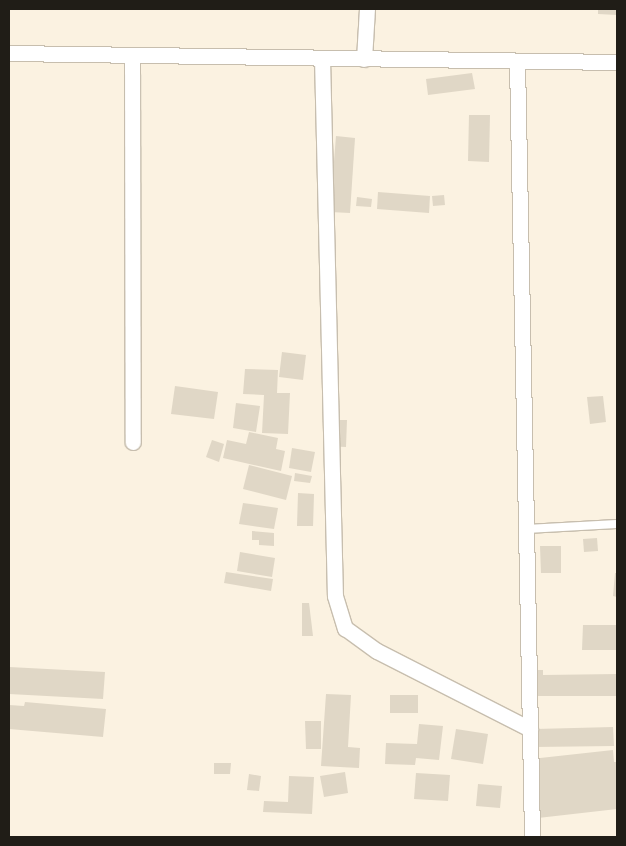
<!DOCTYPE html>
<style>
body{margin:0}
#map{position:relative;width:626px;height:846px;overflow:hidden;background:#fbf2e1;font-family:Manrope,sans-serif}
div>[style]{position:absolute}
.building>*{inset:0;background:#e0d7c6}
.roads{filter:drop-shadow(1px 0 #c7beae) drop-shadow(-1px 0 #c7beae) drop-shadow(0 1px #c7beae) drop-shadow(0 -1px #c7beae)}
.service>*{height:8px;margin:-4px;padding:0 4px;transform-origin:4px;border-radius:4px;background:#fff}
.minor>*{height:15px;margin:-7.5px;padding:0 7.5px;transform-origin:7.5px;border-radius:7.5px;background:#fff}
span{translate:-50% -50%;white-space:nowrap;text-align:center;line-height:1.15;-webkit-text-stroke:5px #fbf2e1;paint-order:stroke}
.frame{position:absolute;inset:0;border:10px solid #201d17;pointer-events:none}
</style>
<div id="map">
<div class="building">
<div style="clip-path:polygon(598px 9px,617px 9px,617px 15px,598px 14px)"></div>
<div style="clip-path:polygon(472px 73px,475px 89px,428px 95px,426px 79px)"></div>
<div style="clip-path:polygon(469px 115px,490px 115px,489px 162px,468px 161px)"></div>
<div style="clip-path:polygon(336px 136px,355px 138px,350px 213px,330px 212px)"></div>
<div style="clip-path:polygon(378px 192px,430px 196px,429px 213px,377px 209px)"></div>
<div style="clip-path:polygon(444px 195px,445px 205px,433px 206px,432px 196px)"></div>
<div style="clip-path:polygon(357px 197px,372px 199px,371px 207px,356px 206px)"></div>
<div style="clip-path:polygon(282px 352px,306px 355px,303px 380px,279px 377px)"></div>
<div style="clip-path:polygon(245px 369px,278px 370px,277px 393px,290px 393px,288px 434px,262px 433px,264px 395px,243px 394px)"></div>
<div style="clip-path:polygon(175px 386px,218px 392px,214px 419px,171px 414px)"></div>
<div style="clip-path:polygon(325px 391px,338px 392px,334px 420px,347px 420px,346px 447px,323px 446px)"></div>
<div style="clip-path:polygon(603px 396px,606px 422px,590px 424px,587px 397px)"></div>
<div style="clip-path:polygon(236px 403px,260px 406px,256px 432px,233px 428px)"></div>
<div style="clip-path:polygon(249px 432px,278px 438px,276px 449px,285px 451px,281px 471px,223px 458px,227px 440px,246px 444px)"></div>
<div style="clip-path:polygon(212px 440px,224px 444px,219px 462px,206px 457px)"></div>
<div style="clip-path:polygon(292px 448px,315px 452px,311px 472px,289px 468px)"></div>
<div style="clip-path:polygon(249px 465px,292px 476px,286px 500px,243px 489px)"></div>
<div style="clip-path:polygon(295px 473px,312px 476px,310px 483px,294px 481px)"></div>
<div style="clip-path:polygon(298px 493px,314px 494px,313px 526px,297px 526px)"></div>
<div style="clip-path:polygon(243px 503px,278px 508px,274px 529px,239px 524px)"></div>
<div style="clip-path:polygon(252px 531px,274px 533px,274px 546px,259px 545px,259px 540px,252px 540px)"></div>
<div style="clip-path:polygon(597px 538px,598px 551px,584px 552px,583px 539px)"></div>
<div style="clip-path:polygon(540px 546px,561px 546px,561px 573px,541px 573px)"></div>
<div style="clip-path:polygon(240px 552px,275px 558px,272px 577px,237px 571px)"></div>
<div style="clip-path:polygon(226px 572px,273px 579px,271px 591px,224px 583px)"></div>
<div style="clip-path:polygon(615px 573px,617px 573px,617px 597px,613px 596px)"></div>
<div style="clip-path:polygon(302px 603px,309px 603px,313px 636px,302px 636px)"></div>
<div style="clip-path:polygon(583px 625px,617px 625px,617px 650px,582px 650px)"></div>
<div style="clip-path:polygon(9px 667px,105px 672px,103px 699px,9px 694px)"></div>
<div style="clip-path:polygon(536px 670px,543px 670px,543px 675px,617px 674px,617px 696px,536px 696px)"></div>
<div style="clip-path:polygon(326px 694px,351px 695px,348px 747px,360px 748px,359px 768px,321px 766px)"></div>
<div style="clip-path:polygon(390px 695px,418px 695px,418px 713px,390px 713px)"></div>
<div style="clip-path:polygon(25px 702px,106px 709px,103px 737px,9px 729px,9px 705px,24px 706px)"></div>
<div style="clip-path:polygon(305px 721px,321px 721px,321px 749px,306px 749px)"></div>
<div style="clip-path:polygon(419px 724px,443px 726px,439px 760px,416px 758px,415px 765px,385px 764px,386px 743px,417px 744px)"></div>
<div style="clip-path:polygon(613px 727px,614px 746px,535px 747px,535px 729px)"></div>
<div style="clip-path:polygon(456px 729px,488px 734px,483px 764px,451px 759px)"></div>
<div style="clip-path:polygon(613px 750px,614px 762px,617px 762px,617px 809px,538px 818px,531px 759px)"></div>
<div style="clip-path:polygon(214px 763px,231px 763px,230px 774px,214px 774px)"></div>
<div style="clip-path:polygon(345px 772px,348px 793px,324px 797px,320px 776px)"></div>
<div style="clip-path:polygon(416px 773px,450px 775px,448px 801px,414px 799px)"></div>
<div style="clip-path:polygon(249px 774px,261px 776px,259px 791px,247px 790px)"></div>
<div style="clip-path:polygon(289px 776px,314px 777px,312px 814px,263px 812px,264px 801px,288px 802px)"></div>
<div style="clip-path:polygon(478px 784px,502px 786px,500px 808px,476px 806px)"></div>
</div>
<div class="roads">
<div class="service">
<div style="left:526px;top:529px;width:91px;rotate:-3.1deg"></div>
</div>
<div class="minor">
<div style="left:9px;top:53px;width:608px;rotate:0.85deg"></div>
<div style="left:132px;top:55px;width:387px;rotate:89.9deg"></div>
<div style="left:322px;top:58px;width:538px;rotate:88.62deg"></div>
<div style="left:335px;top:596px;width:34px;rotate:73deg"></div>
<div style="left:345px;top:628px;width:39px;rotate:36deg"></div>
<div style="left:377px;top:651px;width:172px;rotate:27deg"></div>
<div style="left:364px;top:59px;width:50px;rotate:-86.6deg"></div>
<div style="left:517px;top:61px;width:776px;rotate:88.89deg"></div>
</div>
</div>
<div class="frame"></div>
</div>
